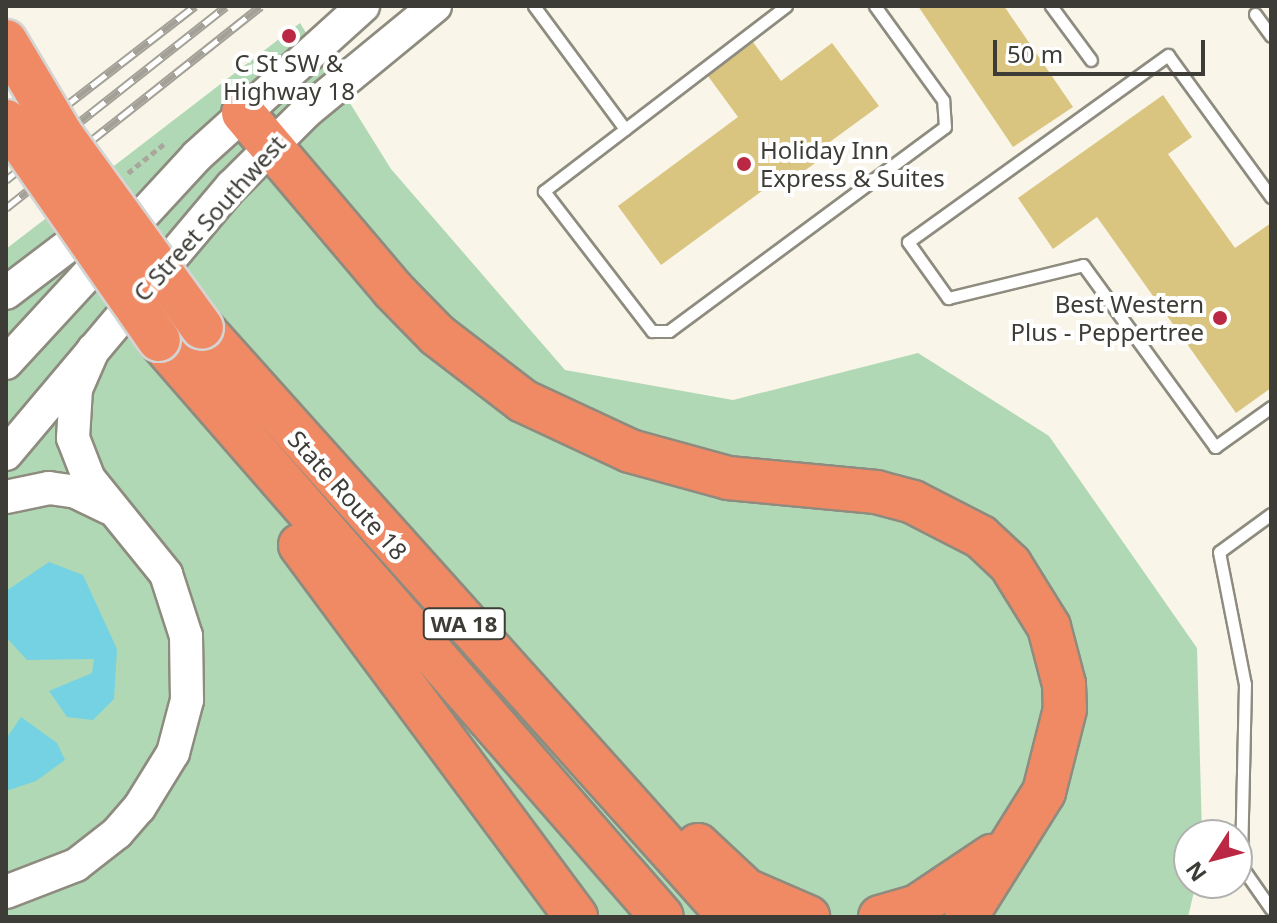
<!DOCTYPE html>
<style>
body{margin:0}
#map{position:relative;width:1277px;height:923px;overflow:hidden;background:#f9f5e8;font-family:"Noto Sans",sans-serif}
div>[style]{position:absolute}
.green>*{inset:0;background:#b0d8b5}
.water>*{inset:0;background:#75d2e3}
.building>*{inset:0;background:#d9c580}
.path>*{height:5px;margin-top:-2.5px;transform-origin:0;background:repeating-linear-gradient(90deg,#a9a69c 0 6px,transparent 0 10px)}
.roads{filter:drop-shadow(2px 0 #8e8b7f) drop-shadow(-2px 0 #8e8b7f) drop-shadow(0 2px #8e8b7f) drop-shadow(0 -2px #8e8b7f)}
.lane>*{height:11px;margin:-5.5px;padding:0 5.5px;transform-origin:5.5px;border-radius:5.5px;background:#fff}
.secondary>*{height:32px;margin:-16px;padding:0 16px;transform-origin:16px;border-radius:16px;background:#fff}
.highway>*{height:42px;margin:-21px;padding:0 21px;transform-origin:21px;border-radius:21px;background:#f08a65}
.rail>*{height:9px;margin-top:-4.5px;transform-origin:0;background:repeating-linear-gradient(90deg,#fff 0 18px,#a3a197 0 36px);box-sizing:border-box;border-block:2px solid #a3a197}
.bridges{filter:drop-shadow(2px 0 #d4d4d3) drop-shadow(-2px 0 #d4d4d3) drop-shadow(0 2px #d4d4d3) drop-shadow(0 -2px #d4d4d3)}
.highway-bridge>*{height:42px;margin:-21px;padding:0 21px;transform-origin:21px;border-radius:21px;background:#f08a65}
.dots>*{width:22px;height:22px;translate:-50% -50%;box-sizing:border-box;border:4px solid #fff;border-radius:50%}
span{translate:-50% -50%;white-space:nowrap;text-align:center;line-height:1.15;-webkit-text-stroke:8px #fff;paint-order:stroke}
.shield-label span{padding:2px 6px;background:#fff;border:2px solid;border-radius:6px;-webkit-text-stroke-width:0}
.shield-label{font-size:22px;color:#3d3c36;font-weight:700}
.poi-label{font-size:24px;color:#3d3c36}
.left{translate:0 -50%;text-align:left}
.right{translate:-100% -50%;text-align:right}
.street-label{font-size:24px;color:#3d3c36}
.frame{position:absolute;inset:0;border:8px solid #3d3c36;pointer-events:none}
.north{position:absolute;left:1173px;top:819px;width:80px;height:80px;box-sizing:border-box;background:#fff;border:2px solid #b1b1af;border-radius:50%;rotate:234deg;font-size:22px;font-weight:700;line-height:32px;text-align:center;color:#3d3c36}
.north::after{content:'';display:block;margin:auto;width:28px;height:36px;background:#ba2843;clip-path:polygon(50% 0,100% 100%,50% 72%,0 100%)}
.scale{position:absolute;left:993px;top:40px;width:212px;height:36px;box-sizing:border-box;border:4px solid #3d3c36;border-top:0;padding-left:10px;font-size:24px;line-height:28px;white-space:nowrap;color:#3d3c36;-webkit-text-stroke:6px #fff;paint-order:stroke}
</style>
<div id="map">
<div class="green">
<div style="clip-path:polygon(300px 23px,391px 169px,565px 370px,733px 400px,918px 353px,1049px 436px,1197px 648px,1202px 835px,1189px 835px,1189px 883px,1196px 883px,1188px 917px,6px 917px,6px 249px)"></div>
</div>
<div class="water">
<div style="clip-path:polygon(49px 562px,83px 575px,117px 649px,114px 699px,93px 720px,67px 717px,49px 691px,92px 673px,94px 659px,27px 660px,6px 637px,6px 591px)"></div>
<div style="clip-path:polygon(21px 717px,57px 743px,65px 760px,36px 781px,6px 791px,6px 739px)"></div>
</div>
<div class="building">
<div style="clip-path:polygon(918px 6px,1004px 6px,1073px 107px,1013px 147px)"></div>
<div style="clip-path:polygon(753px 42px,781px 81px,832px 43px,879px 106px,827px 144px,832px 151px,786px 184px,781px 177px,661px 265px,618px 206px,738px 117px,708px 76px)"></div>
<div style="clip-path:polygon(1163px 95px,1192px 137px,1168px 154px,1235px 248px,1271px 223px,1271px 388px,1236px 413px,1097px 217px,1053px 249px,1018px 198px)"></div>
</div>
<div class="path">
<div style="left:128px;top:173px;width:46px;rotate:-38.9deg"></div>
</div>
<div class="roads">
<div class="lane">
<div style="left:534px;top:6px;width:153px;rotate:53.5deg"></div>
<div style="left:786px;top:6px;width:305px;rotate:142.6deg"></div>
<div style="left:544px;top:191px;width:177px;rotate:52.4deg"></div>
<div style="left:652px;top:331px;width:17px"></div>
<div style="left:669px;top:331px;width:343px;rotate:-36.5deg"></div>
<div style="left:945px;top:127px;width:27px;rotate:-94deg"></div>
<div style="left:943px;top:100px;width:116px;rotate:-125.9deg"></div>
<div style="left:1051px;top:6px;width:67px;rotate:53.5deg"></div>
<div style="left:1255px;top:14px;width:27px;rotate:54deg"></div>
<div style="left:1271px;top:197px;width:175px;rotate:-126deg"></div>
<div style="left:1168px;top:55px;width:320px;rotate:144.3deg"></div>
<div style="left:908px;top:242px;width:69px;rotate:54.5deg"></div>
<div style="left:948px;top:298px;width:139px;rotate:-13.7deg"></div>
<div style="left:1083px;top:265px;width:225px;rotate:54deg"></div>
<div style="left:1215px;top:447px;width:69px;rotate:-35.5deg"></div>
<div style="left:1271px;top:514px;width:64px;rotate:143.8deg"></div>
<div style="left:1219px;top:552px;width:135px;rotate:78.9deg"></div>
<div style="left:1245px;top:684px;width:182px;rotate:91.3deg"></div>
<div style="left:1241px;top:866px;width:52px;rotate:55.1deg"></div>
</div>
<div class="secondary">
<div style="left:6px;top:293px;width:119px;rotate:-37.2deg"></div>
<div style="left:6px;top:363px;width:282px;rotate:-47.3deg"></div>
<div style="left:197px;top:156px;width:224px;rotate:-42.1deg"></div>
<div style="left:6px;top:454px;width:351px;rotate:-49.9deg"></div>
<div style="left:232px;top:186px;width:105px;rotate:-45deg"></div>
<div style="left:306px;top:112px;width:167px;rotate:-39.4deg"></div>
<div style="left:6px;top:497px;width:44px;rotate:-11.8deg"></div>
<div style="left:49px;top:488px;width:27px;rotate:8deg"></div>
<div style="left:76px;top:492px;width:37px;rotate:26deg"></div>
<div style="left:6px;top:892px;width:75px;rotate:-21.1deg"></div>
<div style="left:76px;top:865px;width:52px;rotate:-38deg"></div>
<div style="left:117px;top:833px;width:33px;rotate:-49deg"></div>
<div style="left:139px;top:808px;width:65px;rotate:-58.3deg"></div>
<div style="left:173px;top:753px;width:55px;rotate:-75.2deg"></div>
<div style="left:187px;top:700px;width:64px;rotate:-90.9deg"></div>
<div style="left:186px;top:636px;width:65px;rotate:-107.9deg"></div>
<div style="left:166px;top:574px;width:122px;rotate:-129deg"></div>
<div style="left:89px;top:479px;width:44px;rotate:-111.3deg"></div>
<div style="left:73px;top:438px;width:49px;rotate:-86.5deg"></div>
<div style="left:76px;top:389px;width:43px;rotate:-66.4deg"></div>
</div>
<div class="highway">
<div style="left:243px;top:113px;width:232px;rotate:49.7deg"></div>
<div style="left:393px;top:290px;width:63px;rotate:45.6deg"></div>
<div style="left:437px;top:335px;width:108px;rotate:37.5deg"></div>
<div style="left:523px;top:401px;width:118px;rotate:25deg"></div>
<div style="left:630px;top:451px;width:102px;rotate:15.4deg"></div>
<div style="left:728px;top:478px;width:149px;rotate:5.4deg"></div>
<div style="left:876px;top:492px;width:38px;rotate:15deg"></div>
<div style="left:913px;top:502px;width:76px;rotate:27.2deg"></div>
<div style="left:981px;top:537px;width:40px;rotate:43deg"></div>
<div style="left:1010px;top:564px;width:74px;rotate:58.2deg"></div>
<div style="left:1049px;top:627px;width:59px;rotate:75.3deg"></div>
<div style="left:1064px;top:684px;width:25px;rotate:88deg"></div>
<div style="left:1065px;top:709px;width:86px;rotate:104.2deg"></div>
<div style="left:1044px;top:792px;width:147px;rotate:122deg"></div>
<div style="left:202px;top:328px;width:791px;rotate:48.13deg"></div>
<div style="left:159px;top:340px;width:765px;rotate:48.92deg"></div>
<div style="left:300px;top:545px;width:463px;rotate:53.4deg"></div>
<div style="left:698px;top:845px;width:66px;rotate:43.2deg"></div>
<div style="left:746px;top:890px;width:68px;rotate:23.5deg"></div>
<div style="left:880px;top:917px;width:37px;rotate:-16deg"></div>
<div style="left:916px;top:907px;width:92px;rotate:-33.9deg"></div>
</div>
</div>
<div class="rail">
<div style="left:6px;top:152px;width:239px;rotate:-37.7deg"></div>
<div style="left:6px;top:180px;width:280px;rotate:-38.3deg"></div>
<div style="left:6px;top:208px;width:325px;rotate:-38.4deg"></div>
</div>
<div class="bridges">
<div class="highway-bridge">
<div style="left:6px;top:41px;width:109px;rotate:59.2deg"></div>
<div style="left:62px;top:135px;width:238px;rotate:54deg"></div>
<div style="left:6px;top:121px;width:267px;rotate:55.1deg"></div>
</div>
</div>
<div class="dots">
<div style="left:289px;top:36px;background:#ba2843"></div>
<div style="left:744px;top:164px;background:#ba2843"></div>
<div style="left:1220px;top:318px;background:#ba2843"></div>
</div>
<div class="shield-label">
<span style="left:464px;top:624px">WA 18</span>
</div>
<div class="poi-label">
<span style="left:289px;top:77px">C St SW &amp;<br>Highway 18</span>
<span class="left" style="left:760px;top:164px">Holiday Inn<br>Express &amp; Suites</span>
<span class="right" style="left:1204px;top:318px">Best Western<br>Plus - Peppertree</span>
</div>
<div class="street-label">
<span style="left:209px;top:218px;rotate:-48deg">C Street Southwest</span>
<span style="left:348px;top:495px;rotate:48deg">State Route 18</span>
</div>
<div class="frame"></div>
<div class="north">N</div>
<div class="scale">50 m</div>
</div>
